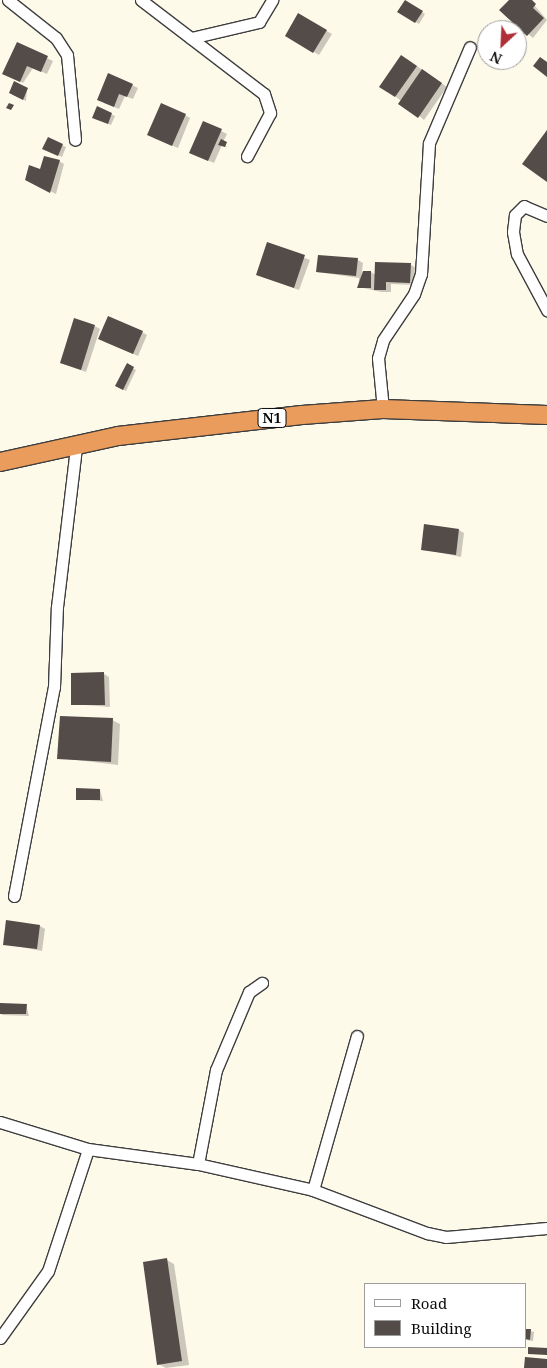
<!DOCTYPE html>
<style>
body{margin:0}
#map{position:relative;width:547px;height:1368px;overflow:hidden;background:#fefaea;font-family:"Noto Serif",serif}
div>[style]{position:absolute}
.shadow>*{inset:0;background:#0003}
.building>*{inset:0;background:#534c48}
.roads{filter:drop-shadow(1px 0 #3e3e3e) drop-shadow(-1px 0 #3e3e3e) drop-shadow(0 1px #3e3e3e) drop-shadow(0 -1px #3e3e3e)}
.minor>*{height:11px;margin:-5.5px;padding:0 5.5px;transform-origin:5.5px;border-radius:5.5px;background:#fff}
.highway>*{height:18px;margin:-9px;padding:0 9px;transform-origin:9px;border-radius:9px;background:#ea9c5c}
span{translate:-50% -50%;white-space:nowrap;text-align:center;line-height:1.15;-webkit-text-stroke:5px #fff;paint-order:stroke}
.shield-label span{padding:1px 4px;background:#fff;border:1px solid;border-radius:4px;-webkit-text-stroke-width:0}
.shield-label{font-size:14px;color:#0b0b0b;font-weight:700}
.legend{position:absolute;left:364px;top:1283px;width:162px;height:65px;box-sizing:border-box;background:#fff;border:1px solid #9d9d9d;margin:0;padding:6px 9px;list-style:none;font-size:15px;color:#0b0b0b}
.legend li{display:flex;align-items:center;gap:10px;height:25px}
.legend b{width:25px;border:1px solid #9d9d9d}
.north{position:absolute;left:477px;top:20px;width:50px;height:50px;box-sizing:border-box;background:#fff;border:1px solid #9d9d9d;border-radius:50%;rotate:205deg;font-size:14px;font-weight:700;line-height:20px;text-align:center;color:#0b0b0b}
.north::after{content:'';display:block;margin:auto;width:18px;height:22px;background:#b02e35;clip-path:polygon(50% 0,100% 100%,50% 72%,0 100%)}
</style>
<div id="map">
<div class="shadow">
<div style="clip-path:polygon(510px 0,530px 0,547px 20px,533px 38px,501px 10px)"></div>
<div style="clip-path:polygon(405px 2px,425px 14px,419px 24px,399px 12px)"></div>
<div style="clip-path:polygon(299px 15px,332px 34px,319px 55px,286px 36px)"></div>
<div style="clip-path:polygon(17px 44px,53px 61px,47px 74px,33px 68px,23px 83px,9px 76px)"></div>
<div style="clip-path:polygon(407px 59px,447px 87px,424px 120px,395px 96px)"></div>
<div style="clip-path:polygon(132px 85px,138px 88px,133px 99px,125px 96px,119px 109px,104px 103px)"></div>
<div style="clip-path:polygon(27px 89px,26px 101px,13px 95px)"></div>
<div style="clip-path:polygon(98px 108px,115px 116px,111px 125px,97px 119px)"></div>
<div style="clip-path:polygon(185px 115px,190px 118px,178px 148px,154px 138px)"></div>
<div style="clip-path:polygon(204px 122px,227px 134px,223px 142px,227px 147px,222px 145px,214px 163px,196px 155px)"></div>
<div style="clip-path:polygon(48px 139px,66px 147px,62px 157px,47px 150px)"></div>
<div style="clip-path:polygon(59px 161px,64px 164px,56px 194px,32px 182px,41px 170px)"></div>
<div style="clip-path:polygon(268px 244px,310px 260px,299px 290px,257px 275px)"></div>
<div style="clip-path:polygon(358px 260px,363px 263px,361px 280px,371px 272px,376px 275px,411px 265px,416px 268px,415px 285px,391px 284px,391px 292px,381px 292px,359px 287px,359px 278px,317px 272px)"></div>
<div style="clip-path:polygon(95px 326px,100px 329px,86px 372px,61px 363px)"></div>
<div style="clip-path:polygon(142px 332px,147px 335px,138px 356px,105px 342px)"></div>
<div style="clip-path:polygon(127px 365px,136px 370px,126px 391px,117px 386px)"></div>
<div style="clip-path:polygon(459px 530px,464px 533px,461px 557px,422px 549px)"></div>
<div style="clip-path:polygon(104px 674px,109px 677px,110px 707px,72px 704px)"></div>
<div style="clip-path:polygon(112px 720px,120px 724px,118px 765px,59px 758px)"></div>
<div style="clip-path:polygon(100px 790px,103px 801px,77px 799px)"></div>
<div style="clip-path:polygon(40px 926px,45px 929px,42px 951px,5px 944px)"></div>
<div style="clip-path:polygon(0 1004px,26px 1005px,29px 1016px,2px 1015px)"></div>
<div style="clip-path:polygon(167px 1260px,174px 1264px,189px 1365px,166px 1368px,158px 1364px)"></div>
<div style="clip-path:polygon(526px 1330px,534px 1332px,533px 1341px,526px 1340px)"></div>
</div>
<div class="building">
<div style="clip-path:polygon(405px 0,423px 11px,415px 23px,397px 12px)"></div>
<div style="clip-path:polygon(509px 0,532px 0,536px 4px,533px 8px,544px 18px,527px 36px,499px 10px)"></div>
<div style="clip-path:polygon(298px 13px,327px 30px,313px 53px,285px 36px)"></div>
<div style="clip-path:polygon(17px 42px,48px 56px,41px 72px,27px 66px,20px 82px,2px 74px)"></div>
<div style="clip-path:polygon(401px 55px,417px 66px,395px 97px,379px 87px)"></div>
<div style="clip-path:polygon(540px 57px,547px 62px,547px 77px,533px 66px)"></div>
<div style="clip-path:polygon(422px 69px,442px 83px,418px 118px,398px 104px)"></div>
<div style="clip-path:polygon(108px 73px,133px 84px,127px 97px,119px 94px,114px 107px,97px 100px)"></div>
<div style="clip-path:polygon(14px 81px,28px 88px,23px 100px,9px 93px)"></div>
<div style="clip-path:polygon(9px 103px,14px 105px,11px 110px,6px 108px)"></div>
<div style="clip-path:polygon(161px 103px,186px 114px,172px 146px,147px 135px)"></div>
<div style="clip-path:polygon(97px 106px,112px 113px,108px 124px,92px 118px)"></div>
<div style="clip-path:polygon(203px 121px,222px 129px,208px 161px,189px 153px)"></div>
<div style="clip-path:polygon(547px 130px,547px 182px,522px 164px)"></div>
<div style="clip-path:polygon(48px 137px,63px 144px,58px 156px,42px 149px)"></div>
<div style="clip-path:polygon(221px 139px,227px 142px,225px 147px,218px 145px)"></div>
<div style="clip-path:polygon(44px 156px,60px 160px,50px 193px,25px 180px,29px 165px,40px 169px)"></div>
<div style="clip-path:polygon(267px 242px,305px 255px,294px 288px,256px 275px)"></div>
<div style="clip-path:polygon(318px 255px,358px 258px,356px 276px,316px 272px)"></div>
<div style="clip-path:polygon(375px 262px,411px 263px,410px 283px,386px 282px,386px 290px,374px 290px)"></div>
<div style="clip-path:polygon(363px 271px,371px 271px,371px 288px,357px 288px)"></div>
<div style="clip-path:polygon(108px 316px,143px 331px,133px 354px,98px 339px)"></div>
<div style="clip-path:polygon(74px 318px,95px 325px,81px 370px,60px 363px)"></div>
<div style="clip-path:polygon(127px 363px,134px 367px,123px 390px,115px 386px)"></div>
<div style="clip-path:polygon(424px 524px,459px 529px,456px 555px,421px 550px)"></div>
<div style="clip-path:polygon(104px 672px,105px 705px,71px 705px,71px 673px)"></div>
<div style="clip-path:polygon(60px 716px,113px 718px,111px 762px,57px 759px)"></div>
<div style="clip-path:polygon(76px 788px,100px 789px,100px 800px,76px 800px)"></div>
<div style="clip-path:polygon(6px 920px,40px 925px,37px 949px,3px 945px)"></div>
<div style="clip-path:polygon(0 1003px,27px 1004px,26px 1014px,0 1014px)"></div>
<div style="clip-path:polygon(167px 1258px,182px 1361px,157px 1365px,143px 1262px)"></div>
<div style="clip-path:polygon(526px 1329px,531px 1329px,530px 1340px,526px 1339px)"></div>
<div style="clip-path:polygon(528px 1347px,547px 1348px,547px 1355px,528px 1354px)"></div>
<div style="clip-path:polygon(525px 1357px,547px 1359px,547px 1368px,524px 1368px)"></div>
</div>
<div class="roads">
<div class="minor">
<div style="left:8px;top:0;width:61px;rotate:38.4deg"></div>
<div style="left:56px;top:38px;width:20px;rotate:57deg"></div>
<div style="left:67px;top:55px;width:85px;rotate:84.6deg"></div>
<div style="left:141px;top:0;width:155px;rotate:37.4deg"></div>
<div style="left:264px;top:94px;width:20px;rotate:72deg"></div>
<div style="left:270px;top:113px;width:49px;rotate:118.1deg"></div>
<div style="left:191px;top:38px;width:70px;rotate:-13.2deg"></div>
<div style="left:259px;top:22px;width:26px;rotate:-59deg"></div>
<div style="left:547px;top:216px;width:25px;rotate:-157deg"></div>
<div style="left:524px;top:206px;width:13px;rotate:135deg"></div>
<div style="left:515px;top:215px;width:17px;rotate:97deg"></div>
<div style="left:513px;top:232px;width:22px;rotate:80deg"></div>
<div style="left:517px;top:254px;width:64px;rotate:61.8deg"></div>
<div style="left:383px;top:409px;width:51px;rotate:-95.6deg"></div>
<div style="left:378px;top:358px;width:19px;rotate:-74deg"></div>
<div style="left:383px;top:340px;width:55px;rotate:-56deg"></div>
<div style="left:414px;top:294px;width:21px;rotate:-71deg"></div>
<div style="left:421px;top:274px;width:131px;rotate:-86.5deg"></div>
<div style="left:429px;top:143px;width:104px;rotate:-66.9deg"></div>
<div style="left:14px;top:896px;width:213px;rotate:-79.2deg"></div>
<div style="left:54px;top:687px;width:80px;rotate:-87.9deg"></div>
<div style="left:57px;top:607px;width:161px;rotate:-83.2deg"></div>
<div style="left:0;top:1122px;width:92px;rotate:17.1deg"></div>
<div style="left:88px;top:1149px;width:111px;rotate:7.8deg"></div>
<div style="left:198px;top:1164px;width:118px;rotate:12.7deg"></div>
<div style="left:313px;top:1190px;width:122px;rotate:20.7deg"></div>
<div style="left:427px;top:1233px;width:19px;rotate:12deg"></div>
<div style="left:446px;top:1237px;width:101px;rotate:-5.1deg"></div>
<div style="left:198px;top:1164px;width:96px;rotate:-79.2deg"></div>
<div style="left:216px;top:1070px;width:85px;rotate:-67.1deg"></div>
<div style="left:249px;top:992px;width:16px;rotate:-35deg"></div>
<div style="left:313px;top:1190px;width:160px;rotate:-74.1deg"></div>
<div style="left:0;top:1338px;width:82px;rotate:-54.4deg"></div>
<div style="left:48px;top:1271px;width:128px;rotate:-71.8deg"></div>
</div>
<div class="highway">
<div style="left:0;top:462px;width:121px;rotate:-12.4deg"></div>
<div style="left:118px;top:436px;width:185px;rotate:-6.5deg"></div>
<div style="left:302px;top:415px;width:81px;rotate:-4.2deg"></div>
<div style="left:383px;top:409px;width:164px;rotate:2.1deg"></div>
</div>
</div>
<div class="shield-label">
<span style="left:272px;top:418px">N1</span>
</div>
<ul class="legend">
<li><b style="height:6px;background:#fff"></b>Road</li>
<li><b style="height:14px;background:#534c48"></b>Building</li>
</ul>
<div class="north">N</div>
</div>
